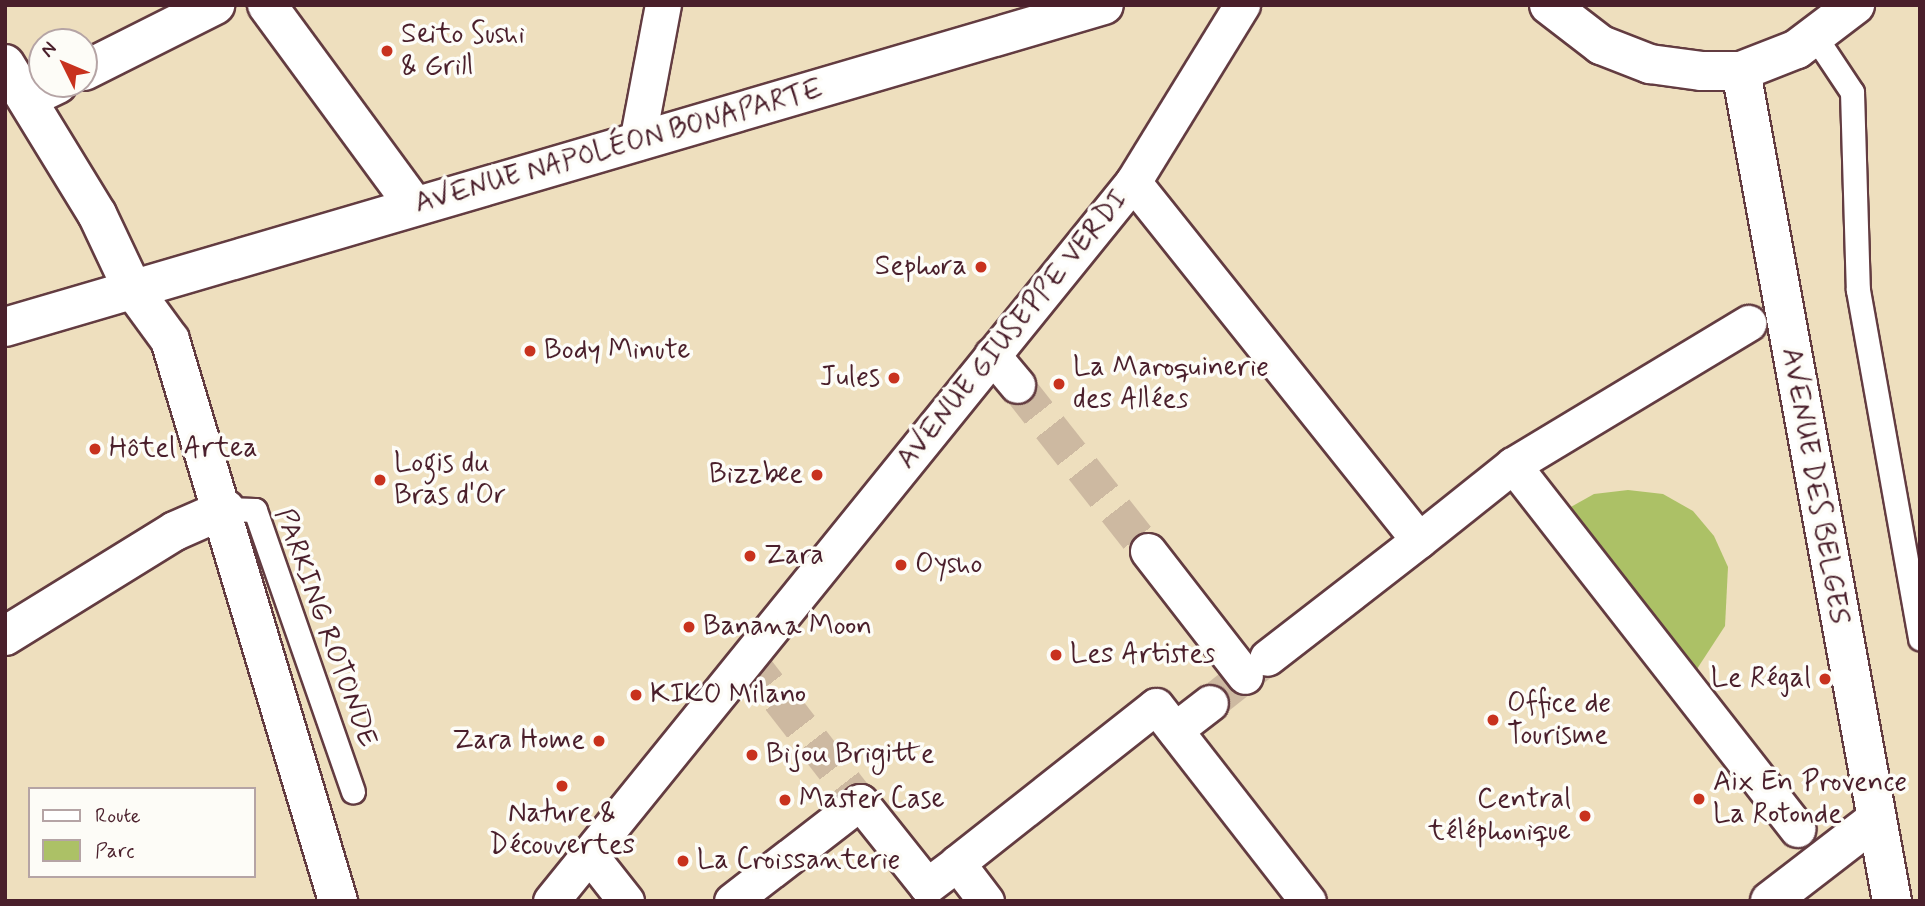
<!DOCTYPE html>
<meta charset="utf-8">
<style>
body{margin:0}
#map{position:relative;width:1925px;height:906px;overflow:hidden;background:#eedfbe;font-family:Mynerve,sans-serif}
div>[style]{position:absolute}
.green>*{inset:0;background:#acc166}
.pedestrian-tunnel>*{height:35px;margin-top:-17.5px;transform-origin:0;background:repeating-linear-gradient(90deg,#cdb9a1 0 35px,transparent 0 53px)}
.roads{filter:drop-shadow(2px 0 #633c41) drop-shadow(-2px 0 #633c41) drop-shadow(0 2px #633c41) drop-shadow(0 -2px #633c41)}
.service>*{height:23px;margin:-11.5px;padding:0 11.5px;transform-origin:11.5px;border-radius:11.5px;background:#fff}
.pedestrian>*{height:35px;margin:-17.5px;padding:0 17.5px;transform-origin:17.5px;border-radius:17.5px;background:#fff}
.minor>*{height:38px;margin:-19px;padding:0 19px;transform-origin:19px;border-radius:19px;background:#fff}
.secondary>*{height:38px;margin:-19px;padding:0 19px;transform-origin:19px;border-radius:19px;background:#fff}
.primary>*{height:38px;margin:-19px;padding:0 19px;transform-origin:19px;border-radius:19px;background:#fff}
.dots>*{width:19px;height:19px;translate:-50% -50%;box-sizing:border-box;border:4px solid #fdfcf7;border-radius:50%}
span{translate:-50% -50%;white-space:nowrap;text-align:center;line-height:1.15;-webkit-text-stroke:7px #fdfcf7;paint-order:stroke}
.poi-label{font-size:28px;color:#4a1f2b}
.left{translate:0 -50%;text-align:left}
.right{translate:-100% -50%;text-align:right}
.street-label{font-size:28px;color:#4a1f2b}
.frame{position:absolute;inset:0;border:7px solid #4a1f2b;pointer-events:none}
.legend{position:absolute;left:28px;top:787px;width:228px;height:91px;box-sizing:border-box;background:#fdfcf7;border:2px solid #b5a4a5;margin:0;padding:9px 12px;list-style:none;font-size:21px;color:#4a1f2b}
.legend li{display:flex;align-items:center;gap:14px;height:35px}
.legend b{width:35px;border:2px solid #b5a4a5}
.north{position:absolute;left:28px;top:28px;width:70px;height:70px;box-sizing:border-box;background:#fdfcf7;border:2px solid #b5a4a5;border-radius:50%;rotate:313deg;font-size:19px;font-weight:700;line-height:28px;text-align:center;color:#4a1f2b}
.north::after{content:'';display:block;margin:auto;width:24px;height:32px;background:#c8321e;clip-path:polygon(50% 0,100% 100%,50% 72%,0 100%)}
</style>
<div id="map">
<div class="green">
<div style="clip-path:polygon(1628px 490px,1663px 494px,1693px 511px,1714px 536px,1728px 567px,1725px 626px,1695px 672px,1569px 508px,1594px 494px)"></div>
</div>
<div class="pedestrian-tunnel">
<div style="left:1017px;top:385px;width:211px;rotate:51.7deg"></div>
<div style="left:747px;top:657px;width:184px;rotate:52.1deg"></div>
<div style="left:1210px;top:703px;width:73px;rotate:-38.3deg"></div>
</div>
<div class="roads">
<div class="service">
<div style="left:1816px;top:38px;width:65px;rotate:56.3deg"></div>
<div style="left:1852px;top:92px;width:198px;rotate:88.3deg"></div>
<div style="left:1858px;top:290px;width:354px;rotate:79.9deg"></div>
<div style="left:225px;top:509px;width:30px;rotate:2deg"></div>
<div style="left:255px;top:510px;width:298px;rotate:70.8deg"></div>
</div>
<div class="pedestrian">
<div style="left:637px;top:142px;width:139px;rotate:-79.3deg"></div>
<div style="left:1133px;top:182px;width:458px;rotate:51.4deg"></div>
<div style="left:1419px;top:540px;width:192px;rotate:142.2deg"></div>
<div style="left:992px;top:355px;width:39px;rotate:50deg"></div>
<div style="left:1513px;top:465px;width:275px;rotate:-31.1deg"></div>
<div style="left:1419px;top:540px;width:120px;rotate:-38.6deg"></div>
<div style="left:1513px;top:465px;width:462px;rotate:52deg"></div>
<div style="left:1148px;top:551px;width:158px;rotate:52.2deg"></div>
<div style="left:1175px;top:730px;width:44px;rotate:-37.6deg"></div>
<div style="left:589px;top:854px;width:60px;rotate:51.8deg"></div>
<div style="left:551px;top:901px;width:925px;rotate:-51.01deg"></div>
<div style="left:1133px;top:182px;width:208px;rotate:-58.4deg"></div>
<div style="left:732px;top:901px;width:162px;rotate:-37.7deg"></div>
<div style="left:860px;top:802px;width:107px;rotate:51.4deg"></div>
<div style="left:927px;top:886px;width:38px;rotate:-37deg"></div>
<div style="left:986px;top:901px;width:48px;rotate:-127.3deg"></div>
<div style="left:957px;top:863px;width:253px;rotate:-38.3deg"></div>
<div style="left:1156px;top:706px;width:247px;rotate:52.1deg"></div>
</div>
<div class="minor">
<div style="left:267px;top:5px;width:248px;rotate:53.7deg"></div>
<div style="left:5px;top:64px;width:176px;rotate:58.5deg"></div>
<div style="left:97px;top:214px;width:82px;rotate:64.7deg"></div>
<div style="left:132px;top:288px;width:64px;rotate:53.8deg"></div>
<div style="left:170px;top:340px;width:586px;rotate:73.33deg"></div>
<div style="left:84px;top:71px;width:147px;rotate:-26.7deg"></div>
<div style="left:27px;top:99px;width:34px;rotate:-26deg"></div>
<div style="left:5px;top:636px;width:200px;rotate:-31.7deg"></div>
<div style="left:175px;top:531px;width:55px;rotate:-23.7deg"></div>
</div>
<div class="secondary">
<div style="left:1770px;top:901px;width:133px;rotate:-37.6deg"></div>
</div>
<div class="primary">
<div style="left:1549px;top:5px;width:66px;rotate:37.6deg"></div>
<div style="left:1601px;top:45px;width:53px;rotate:21.2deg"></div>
<div style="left:1650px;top:64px;width:51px;rotate:7.8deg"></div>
<div style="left:1701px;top:71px;width:40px"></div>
<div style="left:1741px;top:71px;width:60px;rotate:-21.4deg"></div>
<div style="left:1797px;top:49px;width:73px;rotate:-37.2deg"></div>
<div style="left:1741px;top:71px;width:844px;rotate:79.69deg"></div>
<div style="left:5px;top:327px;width:1145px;rotate:-16.33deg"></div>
</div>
</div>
<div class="dots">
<div style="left:387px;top:51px;background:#c8321e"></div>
<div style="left:981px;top:267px;background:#c8321e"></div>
<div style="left:530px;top:351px;background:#c8321e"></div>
<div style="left:894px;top:378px;background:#c8321e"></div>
<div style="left:1059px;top:384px;background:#c8321e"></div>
<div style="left:95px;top:449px;background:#c8321e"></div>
<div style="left:817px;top:475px;background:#c8321e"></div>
<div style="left:380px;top:480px;background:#c8321e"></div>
<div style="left:750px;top:556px;background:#c8321e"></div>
<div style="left:901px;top:565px;background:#c8321e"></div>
<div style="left:689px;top:627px;background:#c8321e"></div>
<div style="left:1056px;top:655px;background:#c8321e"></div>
<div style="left:1825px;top:679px;background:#c8321e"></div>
<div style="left:636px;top:695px;background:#c8321e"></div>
<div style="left:1493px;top:720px;background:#c8321e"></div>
<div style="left:599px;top:741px;background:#c8321e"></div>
<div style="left:752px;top:755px;background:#c8321e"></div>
<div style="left:562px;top:786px;background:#c8321e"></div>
<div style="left:1699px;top:799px;background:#c8321e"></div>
<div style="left:785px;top:800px;background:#c8321e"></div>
<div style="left:1585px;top:816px;background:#c8321e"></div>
<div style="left:683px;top:861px;background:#c8321e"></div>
</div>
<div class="poi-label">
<span class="left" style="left:401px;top:51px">Seito Sushi<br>&amp; Grill</span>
<span class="right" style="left:967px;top:267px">Sephora</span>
<span class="left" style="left:544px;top:351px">Body Minute</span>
<span class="left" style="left:1073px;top:384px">La Maroquinerie<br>des Allées</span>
<span class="right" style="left:880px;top:378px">Jules</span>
<span class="left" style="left:109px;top:449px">Hôtel Artea</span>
<span class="left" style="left:394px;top:480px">Logis du<br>Bras d'Or</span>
<span class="right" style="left:803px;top:475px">Bizzbee</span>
<span class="left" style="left:764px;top:556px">Zara</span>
<span class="left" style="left:915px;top:565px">Oysho</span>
<span class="left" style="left:703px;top:627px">Banana Moon</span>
<span class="left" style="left:1070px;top:655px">Les Artistes</span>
<span class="right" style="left:1811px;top:679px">Le Régal</span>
<span class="left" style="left:650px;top:695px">KIKO Milano</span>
<span class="left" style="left:1507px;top:720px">Office de<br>Tourisme</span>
<span class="right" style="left:585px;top:741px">Zara Home</span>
<span class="left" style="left:766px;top:755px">Bijou Brigitte</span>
<span class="left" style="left:1713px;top:799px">Aix En Provence<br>La Rotonde</span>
<span class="left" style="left:799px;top:800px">Master Case</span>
<span class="right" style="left:1571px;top:816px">Central<br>téléphonique</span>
<span style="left:562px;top:830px">Nature &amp;<br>Découvertes</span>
<span class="left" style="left:697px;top:861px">La Croissanterie</span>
</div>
<div class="street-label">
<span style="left:619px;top:147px;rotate:-16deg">AVENUE NAPOLÉON BONAPARTE</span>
<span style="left:1013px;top:330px;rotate:-51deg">AVENUE GIUSEPPE VERDI</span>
<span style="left:1814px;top:486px;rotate:80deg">AVENUE DES BELGES</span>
<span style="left:325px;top:628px;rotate:70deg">PARKING ROTONDE</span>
</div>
<div class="frame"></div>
<ul class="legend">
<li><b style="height:9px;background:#fff"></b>Route</li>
<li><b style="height:19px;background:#acc166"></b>Parc</li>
</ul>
<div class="north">N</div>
</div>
